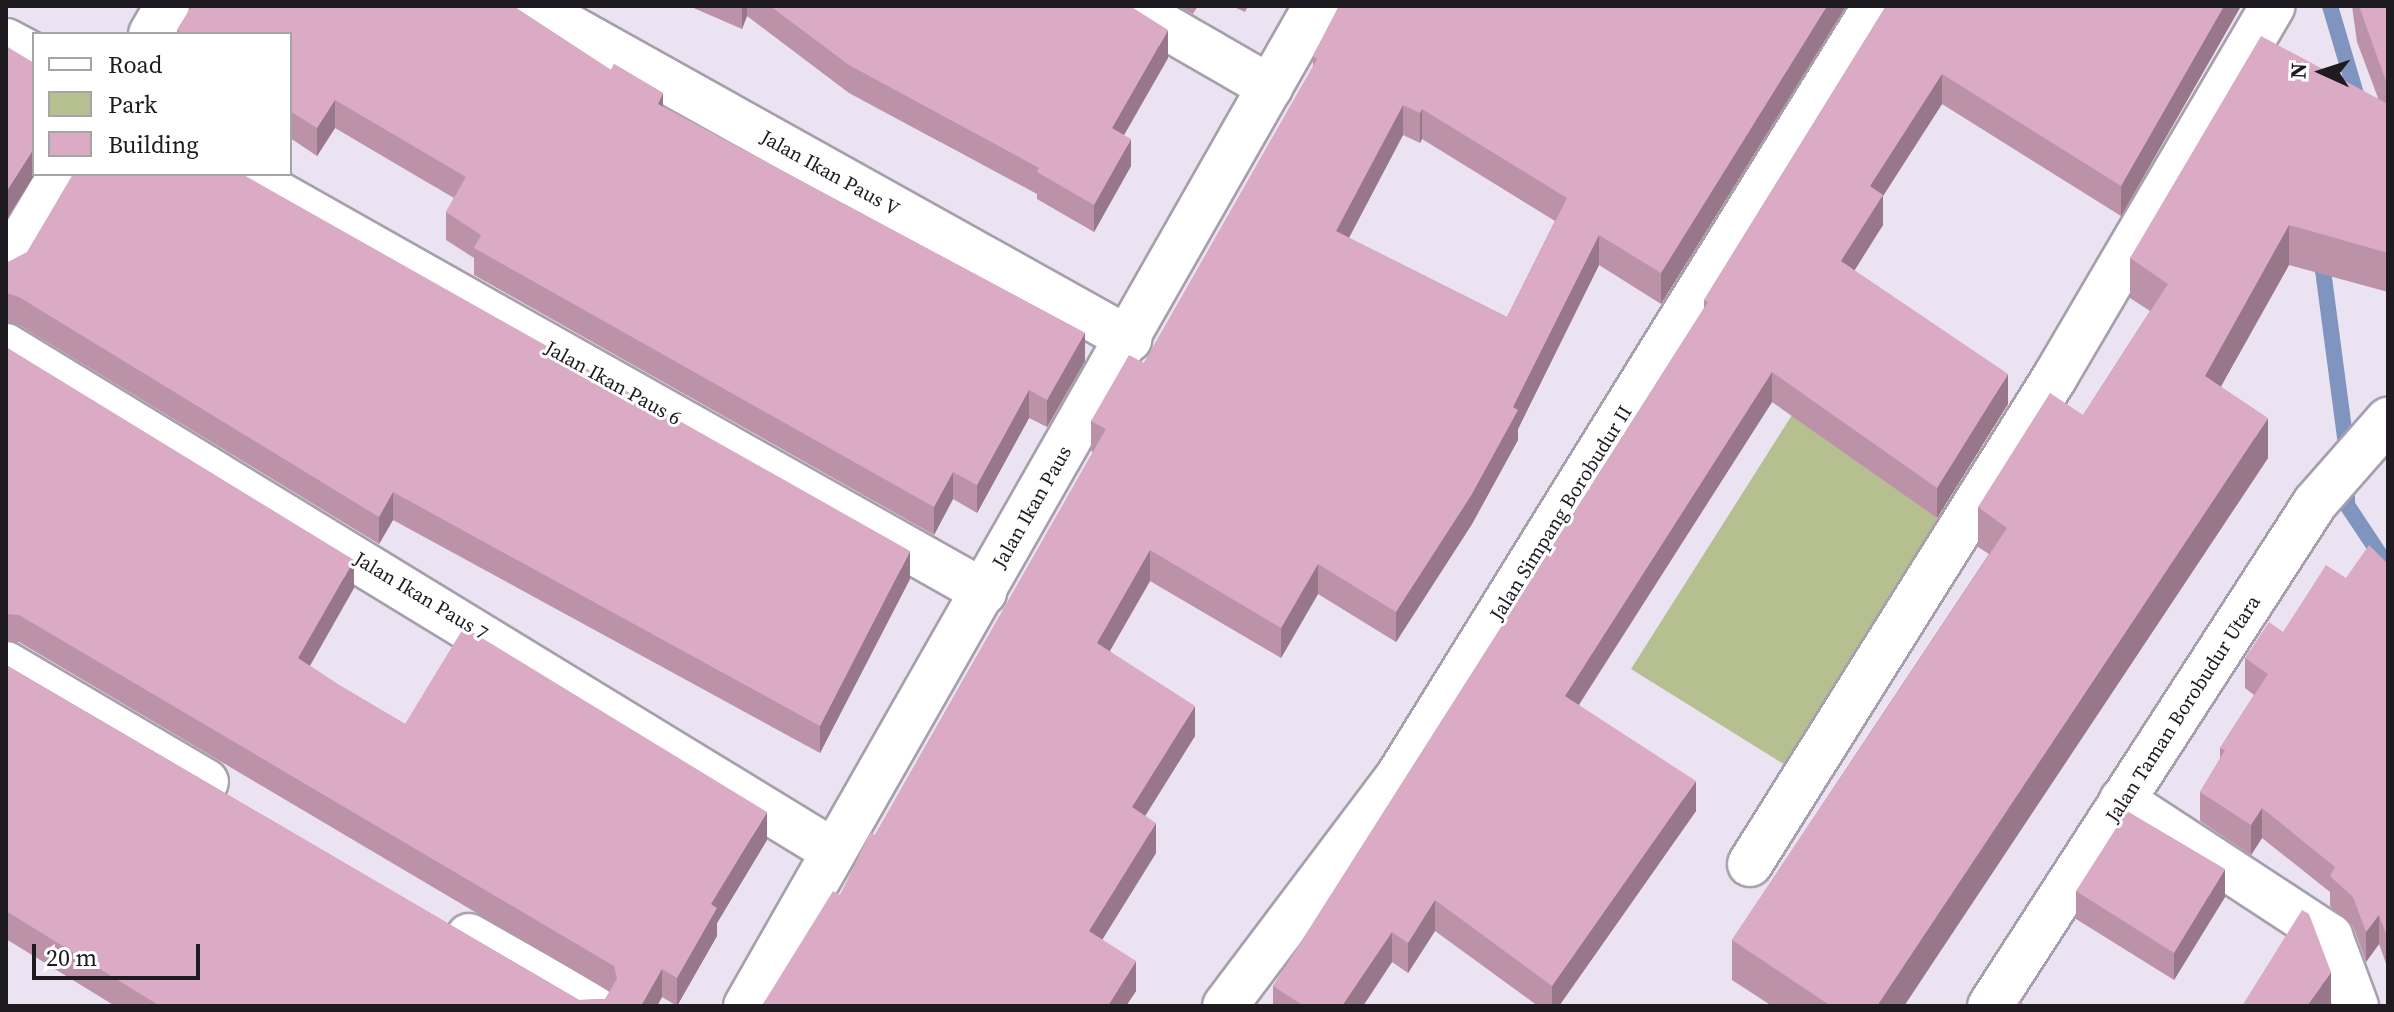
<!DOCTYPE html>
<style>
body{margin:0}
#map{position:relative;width:2394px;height:1012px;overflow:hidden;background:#ece3f2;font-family:"Source Serif 4",serif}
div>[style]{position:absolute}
.green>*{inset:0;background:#b6bf8f}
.stream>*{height:16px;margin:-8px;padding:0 8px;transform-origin:8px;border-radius:8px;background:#7f94be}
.roads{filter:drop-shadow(2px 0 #a79fad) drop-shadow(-2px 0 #a79fad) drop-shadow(0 2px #a79fad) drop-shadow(0 -2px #a79fad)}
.street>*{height:44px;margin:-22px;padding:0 22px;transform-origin:22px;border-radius:22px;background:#fff}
.wall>*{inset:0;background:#bc92a9}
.shaded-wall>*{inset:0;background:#99778a}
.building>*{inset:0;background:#dbaac5}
span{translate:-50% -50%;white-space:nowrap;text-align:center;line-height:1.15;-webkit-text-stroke:6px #fff;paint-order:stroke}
.street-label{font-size:20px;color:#1e1b20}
.frame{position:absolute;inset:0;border:8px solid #1e1b20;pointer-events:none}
.legend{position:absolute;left:32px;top:32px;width:260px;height:144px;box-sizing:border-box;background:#fff;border:2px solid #a5a4a6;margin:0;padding:10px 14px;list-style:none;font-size:24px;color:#1e1b20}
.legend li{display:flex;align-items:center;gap:16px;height:40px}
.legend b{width:40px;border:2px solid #a5a4a6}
.north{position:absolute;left:2282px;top:32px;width:80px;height:80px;-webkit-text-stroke:6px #fff;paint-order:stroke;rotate:273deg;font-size:22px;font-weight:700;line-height:32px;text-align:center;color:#1e1b20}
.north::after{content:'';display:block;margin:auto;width:28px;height:36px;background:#1e1b20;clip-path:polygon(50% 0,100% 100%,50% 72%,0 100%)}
.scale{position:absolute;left:32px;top:944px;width:168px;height:36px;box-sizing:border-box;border:4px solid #1e1b20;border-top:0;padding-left:10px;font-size:24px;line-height:28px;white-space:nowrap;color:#1e1b20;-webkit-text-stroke:6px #fff;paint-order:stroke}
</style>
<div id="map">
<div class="green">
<div style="clip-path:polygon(1792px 415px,1943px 522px,1787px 766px,1631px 669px)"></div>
</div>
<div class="stream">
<div style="left:2330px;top:6px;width:105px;rotate:73.5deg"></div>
<div style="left:2330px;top:255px;width:17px;rotate:115deg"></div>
<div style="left:2323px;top:270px;width:185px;rotate:82.5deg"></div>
<div style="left:2347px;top:480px;width:25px;rotate:90deg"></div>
<div style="left:2347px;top:505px;width:74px;rotate:56.5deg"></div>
</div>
<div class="roads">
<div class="street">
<div style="left:532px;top:6px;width:684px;rotate:29.15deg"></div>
<div style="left:1129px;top:6px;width:163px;rotate:29.9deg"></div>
<div style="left:151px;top:34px;width:32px;rotate:-60deg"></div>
<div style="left:6px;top:41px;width:32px;rotate:28deg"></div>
<div style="left:243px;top:174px;width:851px;rotate:29.43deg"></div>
<div style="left:6px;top:266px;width:107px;rotate:-59.1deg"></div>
<div style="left:6px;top:346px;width:969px;rotate:31.41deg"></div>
<div style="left:6px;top:664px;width:232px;rotate:30.5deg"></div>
<div style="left:2122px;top:800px;width:249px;rotate:33.2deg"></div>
<div style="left:2330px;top:936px;width:75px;rotate:69.6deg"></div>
<div style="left:1750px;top:864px;width:575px;rotate:-57.94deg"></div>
<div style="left:2055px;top:377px;width:430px;rotate:-59.6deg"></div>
<div style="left:469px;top:936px;width:142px;rotate:29.6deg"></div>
<div style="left:746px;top:1006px;width:1151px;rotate:-60.32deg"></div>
<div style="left:1225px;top:1006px;width:289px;rotate:-53deg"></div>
<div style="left:1399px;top:775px;width:904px;rotate:-58.24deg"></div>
<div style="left:1990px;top:1006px;width:599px;rotate:-57.13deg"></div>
<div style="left:2315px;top:503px;width:111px;rotate:-48.7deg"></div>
</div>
</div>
<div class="wall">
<div style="clip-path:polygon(192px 6px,513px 6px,611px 70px,614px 64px,663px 93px,663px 107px,1085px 333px,1085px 361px,1047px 427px,1029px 418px,977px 513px,953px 499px,934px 535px,474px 275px,474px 258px,446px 240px,446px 212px,454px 198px,335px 128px,317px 156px,290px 138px,290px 34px,177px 34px,177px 30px)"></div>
<div style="clip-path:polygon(689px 6px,1130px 6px,1168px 58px,1124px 135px,1131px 166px,1094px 232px,1037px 199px,1037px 194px,849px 93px,747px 16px,742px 29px)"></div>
<div style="clip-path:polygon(1178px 6px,1198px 6px,1193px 14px)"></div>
<div style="clip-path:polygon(1232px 6px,1248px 6px,1245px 12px)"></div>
<div style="clip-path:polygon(evenodd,1339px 6px,1846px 6px,1661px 304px,1599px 265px,1518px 429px,1518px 440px,1472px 524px,1396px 642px,1318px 594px,1281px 658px,1150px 581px,1110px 651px,1195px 736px,1145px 816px,1156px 853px,1102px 940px,1136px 991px,1126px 1006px,763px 1006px,763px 1004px,840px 895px,875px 835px,1093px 452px,1091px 451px,1091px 421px,1144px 363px,1313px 67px,1313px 56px,1339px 6px,1403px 135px,1420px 143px,1422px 139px,1555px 221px,1507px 317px,1349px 238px,1403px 135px)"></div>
<div style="clip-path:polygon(1886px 6px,2241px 6px,2121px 216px,1942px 104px,1883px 196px,1883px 225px,1854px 270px,2008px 404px,1937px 518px,1772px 402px,1579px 705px,1696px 811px,1559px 1006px,1538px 1006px,1435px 931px,1408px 973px,1392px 962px,1363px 1006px,1273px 1006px,1273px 986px,1704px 308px,1704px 300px)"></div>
<div style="clip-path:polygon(2352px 6px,2388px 6px,2388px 292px,2289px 265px,2221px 386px,2268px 458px,1904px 1006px,1772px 1006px,1732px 980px,1732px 940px,1989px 554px,1978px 547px,1978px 507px,2083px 415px,2150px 311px,2130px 298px,2130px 258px,2378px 98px,2357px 42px)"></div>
<div style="clip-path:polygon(6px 263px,910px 579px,820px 753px,393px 520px,379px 544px,19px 325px,6px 321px)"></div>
<div style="clip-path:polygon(6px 347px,354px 588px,310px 666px,339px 685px,405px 724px,767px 840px,717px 923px,717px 936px,677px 1006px,662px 997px,657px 1006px,115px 1006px,6px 939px,6px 665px,579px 1000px,605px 999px,610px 992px,19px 642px,6px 642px)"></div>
<div style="clip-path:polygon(2388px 564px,2388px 969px,2379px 944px,2366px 962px,2353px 926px,2330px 906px,2330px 892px,2262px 838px,2251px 855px,2200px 821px,2200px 792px,2220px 759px,2220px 748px,2254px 695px,2245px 688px,2245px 658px,2283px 632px,2346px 578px)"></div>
<div style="clip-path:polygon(2076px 891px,2225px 897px,2174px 980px,2076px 919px)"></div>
</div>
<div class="shaded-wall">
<div style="clip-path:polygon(742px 6px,747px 6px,747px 16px,742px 29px)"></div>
<div style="clip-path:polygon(1827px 6px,1846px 6px,1661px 304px,1661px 273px)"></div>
<div style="clip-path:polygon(2224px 6px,2241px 6px,2121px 216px,2121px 186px)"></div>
<div style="clip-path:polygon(1168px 30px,1168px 58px,1112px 156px,1112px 128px)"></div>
<div style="clip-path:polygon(1942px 74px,1942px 104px,1883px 196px,1883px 225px,1841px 292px,1841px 261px,1870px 186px)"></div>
<div style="clip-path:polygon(663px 93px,663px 121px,658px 104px)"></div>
<div style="clip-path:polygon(335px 100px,335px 128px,317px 156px,317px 128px)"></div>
<div style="clip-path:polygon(1403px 105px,1403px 135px,1336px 262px,1336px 231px)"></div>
<div style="clip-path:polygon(1422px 109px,1422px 139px,1420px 143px,1420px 113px)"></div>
<div style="clip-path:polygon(1131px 139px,1131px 166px,1094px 232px,1094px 205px)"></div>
<div style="clip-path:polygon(34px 148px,34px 174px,35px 174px,6px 220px,6px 192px)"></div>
<div style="clip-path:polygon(2289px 225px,2289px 265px,2205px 415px,2205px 376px)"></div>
<div style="clip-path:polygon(1599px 235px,1599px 265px,1518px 429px,1518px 440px,1472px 524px,1396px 642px,1396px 612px,1513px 407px)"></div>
<div style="clip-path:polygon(1085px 333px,1085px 361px,1047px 427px,1047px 400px)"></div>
<div style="clip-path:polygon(1772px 372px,1772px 402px,1565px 726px,1565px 696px)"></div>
<div style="clip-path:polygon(2008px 374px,2008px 404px,1937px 518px,1937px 488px)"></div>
<div style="clip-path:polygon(1029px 390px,1029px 418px,977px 513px,977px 485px)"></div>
<div style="clip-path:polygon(2268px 418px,2268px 458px,1904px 1006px,1877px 1006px)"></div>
<div style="clip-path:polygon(953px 472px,953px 499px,934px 535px,934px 507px)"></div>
<div style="clip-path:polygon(393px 492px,393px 520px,379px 544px,379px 517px)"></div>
<div style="clip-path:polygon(1150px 550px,1150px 581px,1097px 673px,1097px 643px)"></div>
<div style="clip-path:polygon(910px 551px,910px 579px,820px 753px,820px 726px)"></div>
<div style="clip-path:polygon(354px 560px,354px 588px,298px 686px,298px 658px)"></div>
<div style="clip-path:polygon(1318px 564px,1318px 594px,1281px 658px,1281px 628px)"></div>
<div style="clip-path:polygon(1195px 706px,1195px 736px,1132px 837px,1132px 807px)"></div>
<div style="clip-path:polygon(1696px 781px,1696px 811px,1559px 1006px,1552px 1006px,1552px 986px)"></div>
<div style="clip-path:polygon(2262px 808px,2262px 838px,2251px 855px,2251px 825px)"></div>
<div style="clip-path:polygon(767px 812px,767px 840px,717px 923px,717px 936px,677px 1006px,677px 978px,711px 904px)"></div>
<div style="clip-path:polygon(1156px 823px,1156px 853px,1089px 961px,1089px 931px)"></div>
<div style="clip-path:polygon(2225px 869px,2225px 897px,2174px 980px,2174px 953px)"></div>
<div style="clip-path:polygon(1435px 900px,1435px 931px,1408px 973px,1408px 943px)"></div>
<div style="clip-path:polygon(2379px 915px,2379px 944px,2366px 962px,2366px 932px)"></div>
<div style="clip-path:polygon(1392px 932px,1392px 962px,1363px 1006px,1342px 1006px)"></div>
<div style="clip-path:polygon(1136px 961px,1136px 991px,1126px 1006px,1108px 1006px)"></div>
<div style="clip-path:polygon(662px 969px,662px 997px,657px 1006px,641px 1006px)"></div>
<div style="clip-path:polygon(2331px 972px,2331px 1006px,2307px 1006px)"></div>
</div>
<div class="building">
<div style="clip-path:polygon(192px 6px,513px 6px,611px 70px,614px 64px,663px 93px,658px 104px,1085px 333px,1047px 400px,1029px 390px,977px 485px,953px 472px,934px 507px,474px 248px,481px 235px,446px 212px,466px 177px,335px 100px,317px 128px,290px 111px,290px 34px,183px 34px,177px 30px)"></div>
<div style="clip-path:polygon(770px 6px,1130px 6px,1168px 30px,1112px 128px,1131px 139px,1094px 205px,1037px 172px,1039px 168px,849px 65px)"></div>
<div style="clip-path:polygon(evenodd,1339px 6px,1827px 6px,1661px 273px,1599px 235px,1513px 407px,1518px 410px,1472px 494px,1396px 612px,1318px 564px,1281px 628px,1150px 550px,1097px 643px,1195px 706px,1132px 807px,1156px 823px,1089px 931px,1136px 961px,1108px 1006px,767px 1006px,763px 1004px,833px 891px,840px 895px,870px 833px,875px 835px,1106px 429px,1091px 421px,1129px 355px,1144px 363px,1317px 59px,1313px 56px,1339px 6px,1403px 105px,1420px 113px,1422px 109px,1567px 198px,1507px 317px,1336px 231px,1403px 105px)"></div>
<div style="clip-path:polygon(1886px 6px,2224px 6px,2121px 186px,1942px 74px,1870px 186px,1883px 195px,1841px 261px,2008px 374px,1937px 488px,1772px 372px,1565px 696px,1696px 781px,1552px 986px,1435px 900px,1408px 943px,1392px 932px,1342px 1006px,1304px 1006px,1273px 986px,1708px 302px,1704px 300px)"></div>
<div style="clip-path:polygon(2359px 6px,2388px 6px,2388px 87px)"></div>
<div style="clip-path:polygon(2261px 36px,2388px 104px,2388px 253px,2289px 225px,2205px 376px,2268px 418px,1877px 1006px,1831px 1006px,1732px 940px,2007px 528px,1978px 507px,2050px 393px,2083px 415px,2168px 284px,2130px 258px)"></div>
<div style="clip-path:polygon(6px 46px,34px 63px,34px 148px,6px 192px)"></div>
<div style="clip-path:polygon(73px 174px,242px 174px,910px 551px,820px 726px,393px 492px,379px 517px,19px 297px,6px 293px,6px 263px,27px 252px)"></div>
<div style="clip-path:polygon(6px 347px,354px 560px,298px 658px,339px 685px,405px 724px,464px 627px,767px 812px,711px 904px,717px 908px,677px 978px,662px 969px,641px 1006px,160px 1006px,6px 911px,6px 665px,579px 1000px,605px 999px,617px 979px,614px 966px,19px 615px,6px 614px)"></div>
<div style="clip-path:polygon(2369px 545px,2388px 564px,2388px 939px,2379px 915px,2366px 932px,2353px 897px,2330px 876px,2335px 867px,2262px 808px,2251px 825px,2200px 792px,2225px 750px,2220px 748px,2268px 674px,2245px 658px,2269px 622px,2283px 632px,2326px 565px,2346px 578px)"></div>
<div style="clip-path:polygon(2127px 811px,2225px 869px,2174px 953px,2076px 891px)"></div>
<div style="clip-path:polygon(2302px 910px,2309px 914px,2331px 972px,2307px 1006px,2242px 1006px)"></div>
<div style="clip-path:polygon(2019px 1001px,2027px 1006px,2016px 1006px)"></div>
</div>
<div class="street-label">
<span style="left:830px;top:173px;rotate:29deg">Jalan Ikan Paus V</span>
<span style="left:613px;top:383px;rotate:29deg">Jalan Ikan Paus 6</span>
<span style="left:1032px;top:507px;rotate:-60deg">Jalan Ikan Paus</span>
<span style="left:1561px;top:513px;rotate:-58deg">Jalan Simpang Borobudur II</span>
<span style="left:421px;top:596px;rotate:31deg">Jalan Ikan Paus 7</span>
<span style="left:2183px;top:709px;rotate:-57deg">Jalan Taman Borobudur Utara</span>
</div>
<div class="frame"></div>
<ul class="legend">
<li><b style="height:10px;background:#fff"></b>Road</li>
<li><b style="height:22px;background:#b6bf8f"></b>Park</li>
<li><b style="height:22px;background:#dbaac5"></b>Building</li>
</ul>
<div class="north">N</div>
<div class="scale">20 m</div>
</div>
